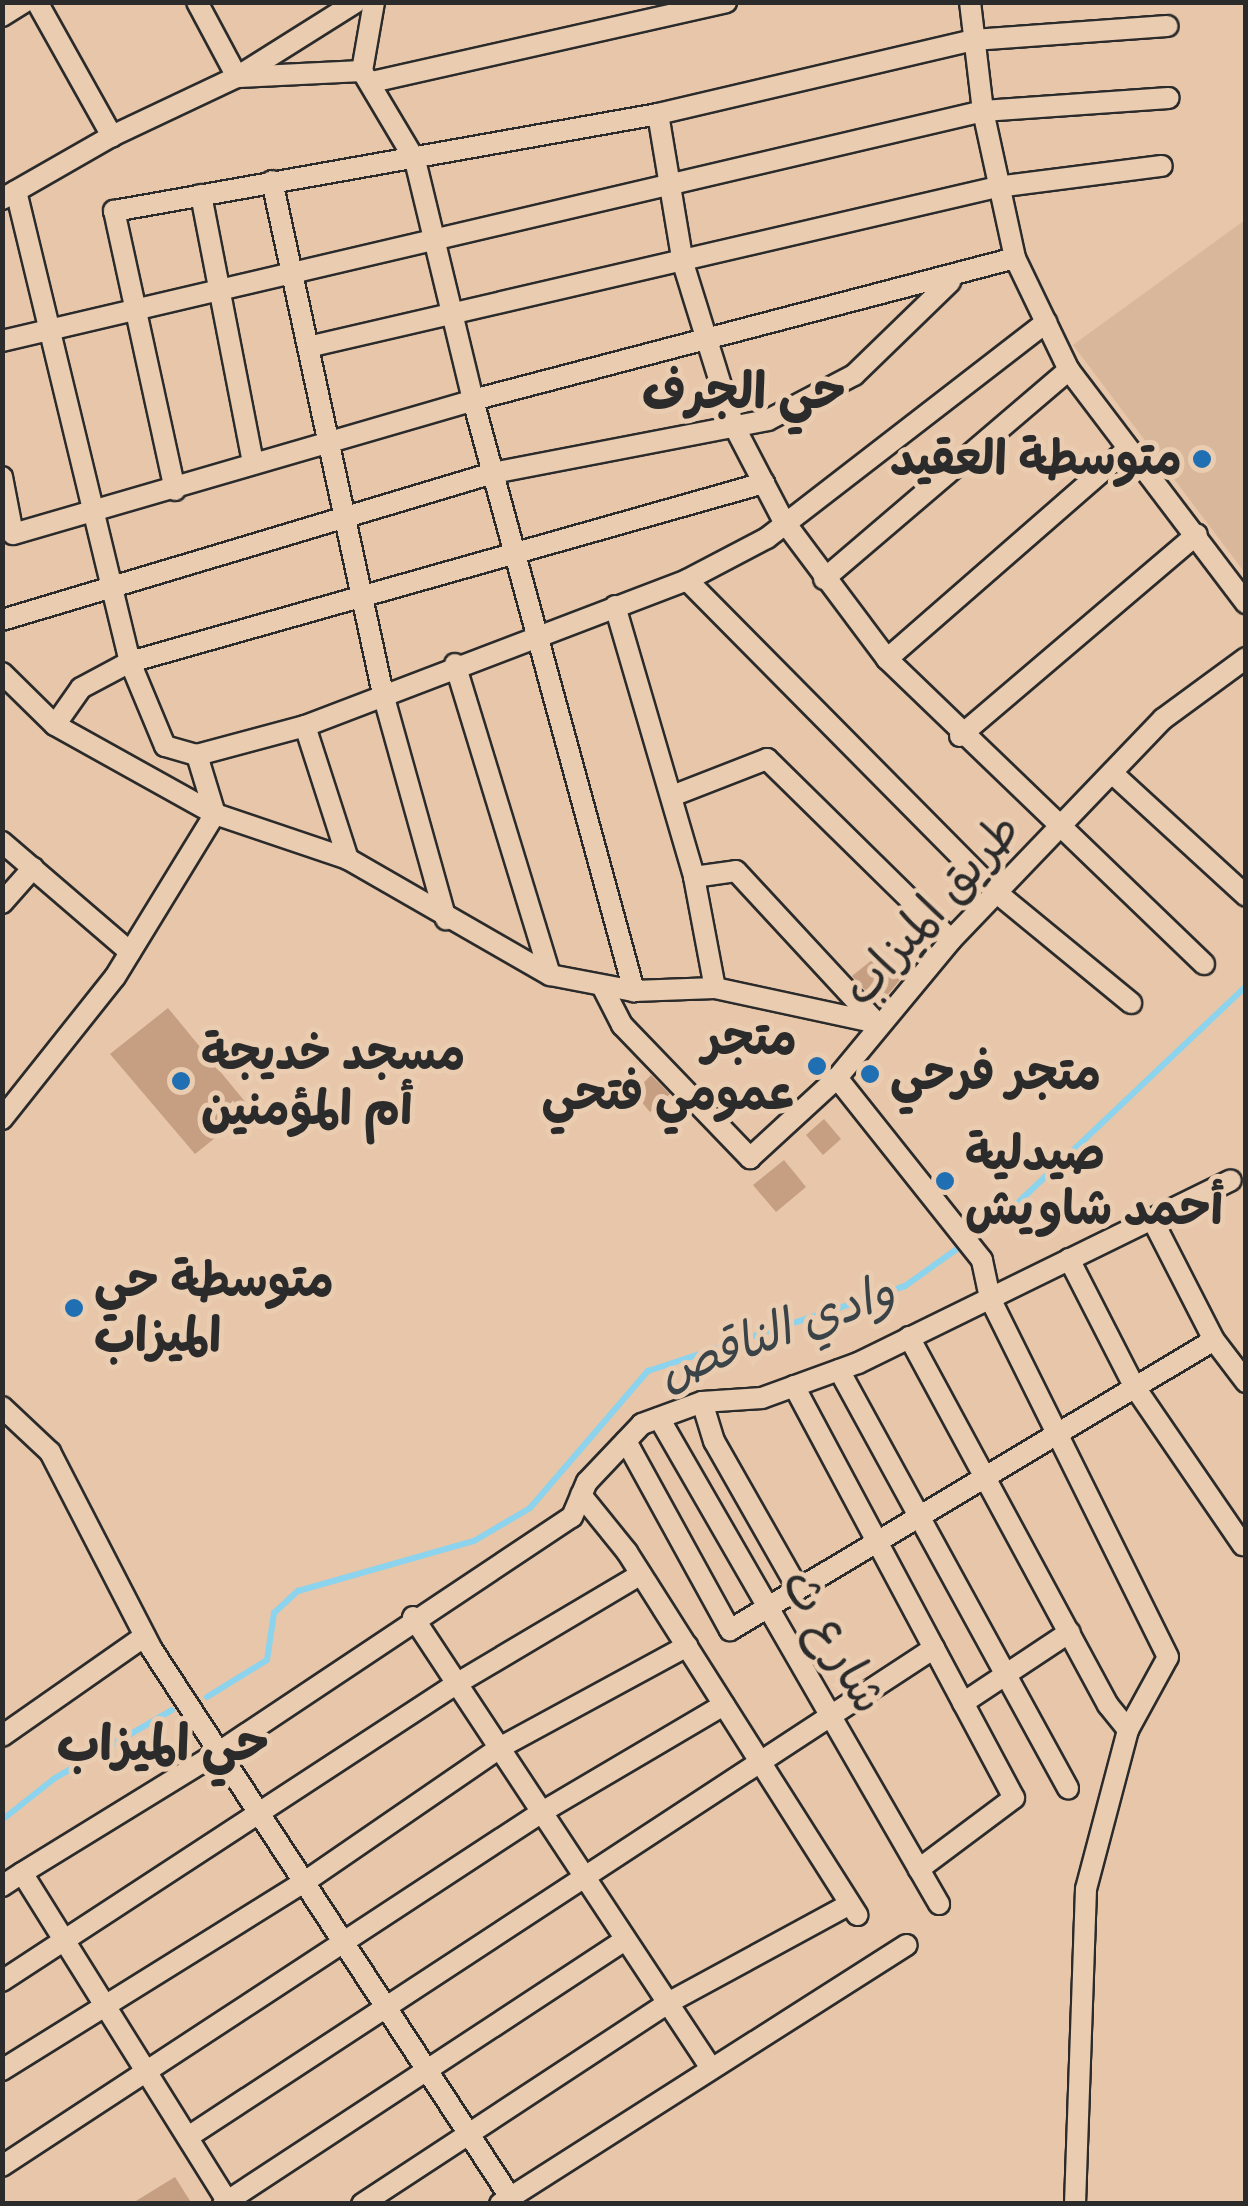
<!DOCTYPE html>
<meta charset="utf-8">
<style>
body{margin:0}
#map{position:relative;width:1248px;height:2206px;overflow:hidden;background:#e7c6a9;font-family:Caveat,"Playpen Sans Arabic",sans-serif}
div>[style]{position:absolute}
.built>*{inset:0;background:#d9b79b}
.stream>*{height:6px;margin:-3px;padding:0 3px;transform-origin:3px;border-radius:3px;background:#8cd3ee}
.building>*{inset:0;background:#c69e81}
.roads{filter:drop-shadow(2px 0 #2b2b2b) drop-shadow(-2px 0 #2b2b2b) drop-shadow(0 2px #2b2b2b) drop-shadow(0 -2px #2b2b2b)}
.minor>*{height:20px;margin:-10px;padding:0 10px;transform-origin:10px;border-radius:10px;background:#eaccb0}
.dots>*{width:28px;height:28px;translate:-50% -50%;box-sizing:border-box;border:5px solid #eaccb0;border-radius:50%}
span{translate:-50% -50%;white-space:nowrap;text-align:center;line-height:1.15;-webkit-text-stroke:10px #eaccb0;paint-order:stroke}
.poi-label{font-size:48px;color:#2b2b2b;font-weight:700}
.right{translate:-100% -50%;text-align:right}
.left{translate:0 -50%;text-align:left}
.street-label{font-size:48px;color:#2b2b2b}
.neighbourhood-label{font-size:50px;color:#2b2b2b;font-weight:700}
.water-label{font-size:50px;color:#3a4448;font-style:italic}
.frame{position:absolute;inset:0;border:5px solid #2b2b2b;pointer-events:none}
</style>
<div id="map">
<div class="built">
<div style="clip-path:polygon(1245px 220px,1245px 573px,1073px 345px)"></div>
</div>
<div class="stream">
<div style="left:207px;top:1697px;width:70px;rotate:-31.7deg"></div>
<div style="left:267px;top:1660px;width:48px;rotate:-81.5deg"></div>
<div style="left:274px;top:1613px;width:33px;rotate:-43deg"></div>
<div style="left:298px;top:1591px;width:183px;rotate:-15.9deg"></div>
<div style="left:474px;top:1541px;width:65px;rotate:-30.5deg"></div>
<div style="left:530px;top:1508px;width:181px;rotate:-49.3deg"></div>
<div style="left:648px;top:1371px;width:271px;rotate:-18.3deg"></div>
<div style="left:905px;top:1286px;width:124px;rotate:-35.5deg"></div>
<div style="left:1006px;top:1214px;width:331px;rotate:-43.5deg"></div>
<div style="left:2px;top:1820px;width:68px;rotate:-38.4deg"></div>
<div style="left:55px;top:1778px;width:135px;rotate:-30.2deg"></div>
</div>
<div class="building">
<div style="clip-path:polygon(877px 956px,900px 980px,879px 1005px,852px 976px)"></div>
<div style="clip-path:polygon(168px 1008px,251px 1109px,195px 1154px,110px 1054px)"></div>
<div style="clip-path:polygon(651px 1075px,670px 1094px,650px 1112px,634px 1093px)"></div>
<div style="clip-path:polygon(824px 1119px,841px 1139px,823px 1155px,806px 1135px)"></div>
<div style="clip-path:polygon(784px 1160px,806px 1187px,776px 1212px,753px 1185px)"></div>
<div style="clip-path:polygon(175px 2177px,192px 2204px,131px 2204px)"></div>
</div>
<div class="roads">
<div class="minor">
<div style="left:37px;top:2px;width:154px;rotate:60.8deg"></div>
<div style="left:197px;top:2px;width:85px;rotate:61.9deg"></div>
<div style="left:970px;top:2px;width:110px;rotate:83.2deg"></div>
<div style="left:983px;top:111px;width:150px;rotate:77.7deg"></div>
<div style="left:1015px;top:258px;width:124px;rotate:64.3deg"></div>
<div style="left:1069px;top:370px;width:293px;rotate:52.8deg"></div>
<div style="left:2px;top:16px;width:26px;rotate:-32deg"></div>
<div style="left:362px;top:71px;width:104px;rotate:59.2deg"></div>
<div style="left:415px;top:160px;width:247px;rotate:76.4deg"></div>
<div style="left:473px;top:400px;width:613px;rotate:74.76deg"></div>
<div style="left:362px;top:71px;width:70px;rotate:-80.1deg"></div>
<div style="left:239px;top:77px;width:123px;rotate:-2.8deg"></div>
<div style="left:372px;top:82px;width:363px;rotate:-12.7deg"></div>
<div style="left:658px;top:114px;width:151px;rotate:80.5deg"></div>
<div style="left:683px;top:263px;width:169px;rotate:72.7deg"></div>
<div style="left:733px;top:424px;width:108px;rotate:62.5deg"></div>
<div style="left:783px;top:520px;width:174px;rotate:53.2deg"></div>
<div style="left:887px;top:659px;width:440px;rotate:43.9deg"></div>
<div style="left:272px;top:181px;width:525px;rotate:77.79deg"></div>
<div style="left:383px;top:694px;width:234px;rotate:74.4deg"></div>
<div style="left:16px;top:191px;width:485px;rotate:76.4deg"></div>
<div style="left:130px;top:662px;width:91px;rotate:67.4deg"></div>
<div style="left:165px;top:746px;width:33px;rotate:16deg"></div>
<div style="left:197px;top:755px;width:112px;rotate:-15deg"></div>
<div style="left:305px;top:726px;width:409px;rotate:-20.9deg"></div>
<div style="left:687px;top:580px;width:90px;rotate:-27.7deg"></div>
<div style="left:767px;top:538px;width:353px;rotate:-37.7deg"></div>
<div style="left:201px;top:195px;width:273px;rotate:79deg"></div>
<div style="left:2px;top:199px;width:127px;rotate:-29.8deg"></div>
<div style="left:112px;top:136px;width:138px;rotate:-25.3deg"></div>
<div style="left:237px;top:77px;width:141px;rotate:-32.2deg"></div>
<div style="left:2px;top:341px;width:1008px;rotate:-13.19deg"></div>
<div style="left:983px;top:111px;width:186px;rotate:-4deg"></div>
<div style="left:308px;top:347px;width:707px;rotate:-13.07deg"></div>
<div style="left:997px;top:187px;width:166px;rotate:-7.3deg"></div>
<div style="left:2px;top:477px;width:58px;rotate:79.1deg"></div>
<div style="left:13px;top:534px;width:479px;rotate:-16.2deg"></div>
<div style="left:473px;top:400px;width:560px;rotate:-14.68deg"></div>
<div style="left:175px;top:490px;width:286px;rotate:-102.3deg"></div>
<div style="left:114px;top:211px;width:553px;rotate:-10.11deg"></div>
<div style="left:658px;top:114px;width:324px;rotate:-13.2deg"></div>
<div style="left:973px;top:40px;width:195px;rotate:-4.1deg"></div>
<div style="left:824px;top:579px;width:322px;rotate:-40.5deg"></div>
<div style="left:687px;top:580px;width:439px;rotate:45.3deg"></div>
<div style="left:996px;top:892px;width:175px;rotate:39.4deg"></div>
<div style="left:615px;top:606px;width:282px;rotate:73.7deg"></div>
<div style="left:694px;top:877px;width:113px;rotate:79.3deg"></div>
<div style="left:2px;top:620px;width:513px;rotate:-16.67deg"></div>
<div style="left:493px;top:473px;width:280px;rotate:-10.9deg"></div>
<div style="left:768px;top:420px;width:97px;rotate:-27.6deg"></div>
<div style="left:854px;top:375px;width:134px;rotate:-44.1deg"></div>
<div style="left:887px;top:659px;width:320px;rotate:-41.1deg"></div>
<div style="left:455px;top:664px;width:325px;rotate:73deg"></div>
<div style="left:2px;top:673px;width:74px;rotate:44.5deg"></div>
<div style="left:55px;top:725px;width:183px;rotate:29.1deg"></div>
<div style="left:215px;top:814px;width:140px;rotate:18.7deg"></div>
<div style="left:348px;top:859px;width:233px;rotate:29.9deg"></div>
<div style="left:550px;top:975px;width:86px;rotate:10.8deg"></div>
<div style="left:634px;top:991px;width:81px;rotate:-2.1deg"></div>
<div style="left:715px;top:988px;width:166px;rotate:12.2deg"></div>
<div style="left:55px;top:725px;width:45px;rotate:-54.9deg"></div>
<div style="left:81px;top:688px;width:55px;rotate:-28deg"></div>
<div style="left:130px;top:662px;width:659px;rotate:-15.77deg"></div>
<div style="left:305px;top:726px;width:140px;rotate:72.1deg"></div>
<div style="left:960px;top:736px;width:311px;rotate:-40.4deg"></div>
<div style="left:1112px;top:773px;width:182px;rotate:42.5deg"></div>
<div style="left:672px;top:796px;width:102px;rotate:-21.3deg"></div>
<div style="left:767px;top:759px;width:258px;rotate:44.5deg"></div>
<div style="left:2px;top:842px;width:169px;rotate:40.7deg"></div>
<div style="left:694px;top:877px;width:42px;rotate:-8.1deg"></div>
<div style="left:736px;top:871px;width:207px;rotate:47.2deg"></div>
<div style="left:2px;top:903px;width:47px;rotate:-48.5deg"></div>
<div style="left:603px;top:988px;width:42px;rotate:62.8deg"></div>
<div style="left:622px;top:1025px;width:185px;rotate:46.1deg"></div>
<div style="left:750px;top:1158px;width:118px;rotate:-42.6deg"></div>
<div style="left:2px;top:1119px;width:181px;rotate:-51.5deg"></div>
<div style="left:115px;top:977px;width:191px;rotate:-58.5deg"></div>
<div style="left:215px;top:814px;width:62px;rotate:-107deg"></div>
<div style="left:1152px;top:1219px;width:136px;rotate:62.9deg"></div>
<div style="left:1214px;top:1340px;width:53px;rotate:52.7deg"></div>
<div style="left:1069px;top:1259px;width:143px;rotate:62.9deg"></div>
<div style="left:1134px;top:1386px;width:193px;rotate:55.6deg"></div>
<div style="left:909px;top:1337px;width:418px;rotate:61.6deg"></div>
<div style="left:1108px;top:1705px;width:32px;rotate:51deg"></div>
<div style="left:839px;top:1370px;width:477px;rotate:61.3deg"></div>
<div style="left:794px;top:1386px;width:467px;rotate:61.9deg"></div>
<div style="left:1014px;top:1798px;width:119px;rotate:143.2deg"></div>
<div style="left:702px;top:1402px;width:41px;rotate:72.9deg"></div>
<div style="left:714px;top:1441px;width:170px;rotate:60.4deg"></div>
<div style="left:2px;top:1407px;width:66px;rotate:43.2deg"></div>
<div style="left:50px;top:1452px;width:220px;rotate:62.7deg"></div>
<div style="left:151px;top:1648px;width:656px;rotate:56.82deg"></div>
<div style="left:659px;top:1418px;width:561px;rotate:60.05deg"></div>
<div style="left:626px;top:1441px;width:216px;rotate:61.2deg"></div>
<div style="left:730px;top:1630px;width:564px;rotate:-30.93deg"></div>
<div style="left:581px;top:1495px;width:73px;rotate:51.1deg"></div>
<div style="left:627px;top:1552px;width:430px;rotate:57.6deg"></div>
<div style="left:413px;top:1617px;width:541px;rotate:56.55deg"></div>
<div style="left:963px;top:1703px;width:128px;rotate:-33.6deg"></div>
<div style="left:2px;top:1736px;width:174px;rotate:-35deg"></div>
<div style="left:2px;top:1886px;width:24px;rotate:-33deg"></div>
<div style="left:2px;top:1981px;width:543px;rotate:-33.19deg"></div>
<div style="left:456px;top:1684px;width:215px;rotate:-30.7deg"></div>
<div style="left:2px;top:2070px;width:358px;rotate:-31.9deg"></div>
<div style="left:306px;top:1881px;width:237px;rotate:-34.5deg"></div>
<div style="left:501px;top:1747px;width:212px;rotate:-28.5deg"></div>
<div style="left:188px;top:2137px;width:892px;rotate:-33.24deg"></div>
<div style="left:2px;top:2166px;width:646px;rotate:-33.25deg"></div>
<div style="left:542px;top:1812px;width:211px;rotate:-30.5deg"></div>
<div style="left:223px;top:2204px;width:481px;rotate:-33.3deg"></div>
<div style="left:229px;top:2204px;width:390px;rotate:-122deg"></div>
<div style="left:22px;top:1873px;width:235px;rotate:-31.6deg"></div>
<div style="left:222px;top:1750px;width:420px;rotate:-33.7deg"></div>
<div style="left:572px;top:1517px;width:38px;rotate:-67deg"></div>
<div style="left:587px;top:1482px;width:80px;rotate:-46.5deg"></div>
<div style="left:642px;top:1424px;width:64px;rotate:-20.1deg"></div>
<div style="left:702px;top:1402px;width:60px;rotate:-3.8deg"></div>
<div style="left:762px;top:1398px;width:102px;rotate:-20deg"></div>
<div style="left:858px;top:1363px;width:415px;rotate:-26.1deg"></div>
<div style="left:362px;top:2204px;width:364px;rotate:-33.3deg"></div>
<div style="left:666px;top:2004px;width:209px;rotate:-28.5deg"></div>
<div style="left:500px;top:2204px;width:482px;rotate:-32.5deg"></div>
<div style="left:1075px;top:2204px;width:315px;rotate:-88deg"></div>
<div style="left:1086px;top:1889px;width:164px;rotate:-75.2deg"></div>
<div style="left:1128px;top:1730px;width:83px;rotate:-61.3deg"></div>
<div style="left:1168px;top:1657px;width:401px;rotate:-116.4deg"></div>
<div style="left:990px;top:1298px;width:39px;rotate:-102deg"></div>
<div style="left:982px;top:1260px;width:233px;rotate:-128.5deg"></div>
<div style="left:837px;top:1078px;width:179px;rotate:-50.4deg"></div>
<div style="left:951px;top:940px;width:306px;rotate:-46.2deg"></div>
<div style="left:1163px;top:719px;width:103px;rotate:-36.3deg"></div>
</div>
</div>
<div class="dots">
<div style="left:1202px;top:459px;background:#1f6fb2"></div>
<div style="left:817px;top:1066px;background:#1f6fb2"></div>
<div style="left:870px;top:1074px;background:#1f6fb2"></div>
<div style="left:181px;top:1081px;background:#1f6fb2"></div>
<div style="left:945px;top:1181px;background:#1f6fb2"></div>
<div style="left:74px;top:1308px;background:#1f6fb2"></div>
</div>
<div class="poi-label">
<span class="right" style="left:1182px;top:459px">متوسطة العقيد</span>
<span class="right" style="left:797px;top:1066px">متجر<br>عمومي فتحي</span>
<span class="left" style="left:201px;top:1081px">مسجد خديجة<br>أم المؤمنين</span>
<span class="left" style="left:890px;top:1074px">متجر فرحي</span>
<span class="left" style="left:965px;top:1181px">صيدلية<br>أحمد شاويش</span>
<span class="left" style="left:94px;top:1308px">متوسطة حي<br>الميزاب</span>
</div>
<div class="street-label">
<span style="left:931px;top:909px;rotate:-48deg">طريق الميزاب</span>
<span style="left:834px;top:1641px;rotate:60deg">شارع ث</span>
</div>
<div class="neighbourhood-label">
<span style="left:744px;top:392px">حي الجرف</span>
<span style="left:163px;top:1744px">حي الميزاب</span>
</div>
<div class="water-label">
<span style="left:776px;top:1331px;rotate:-20deg">وادي الناقص</span>
</div>
<div class="frame"></div>
</div>
